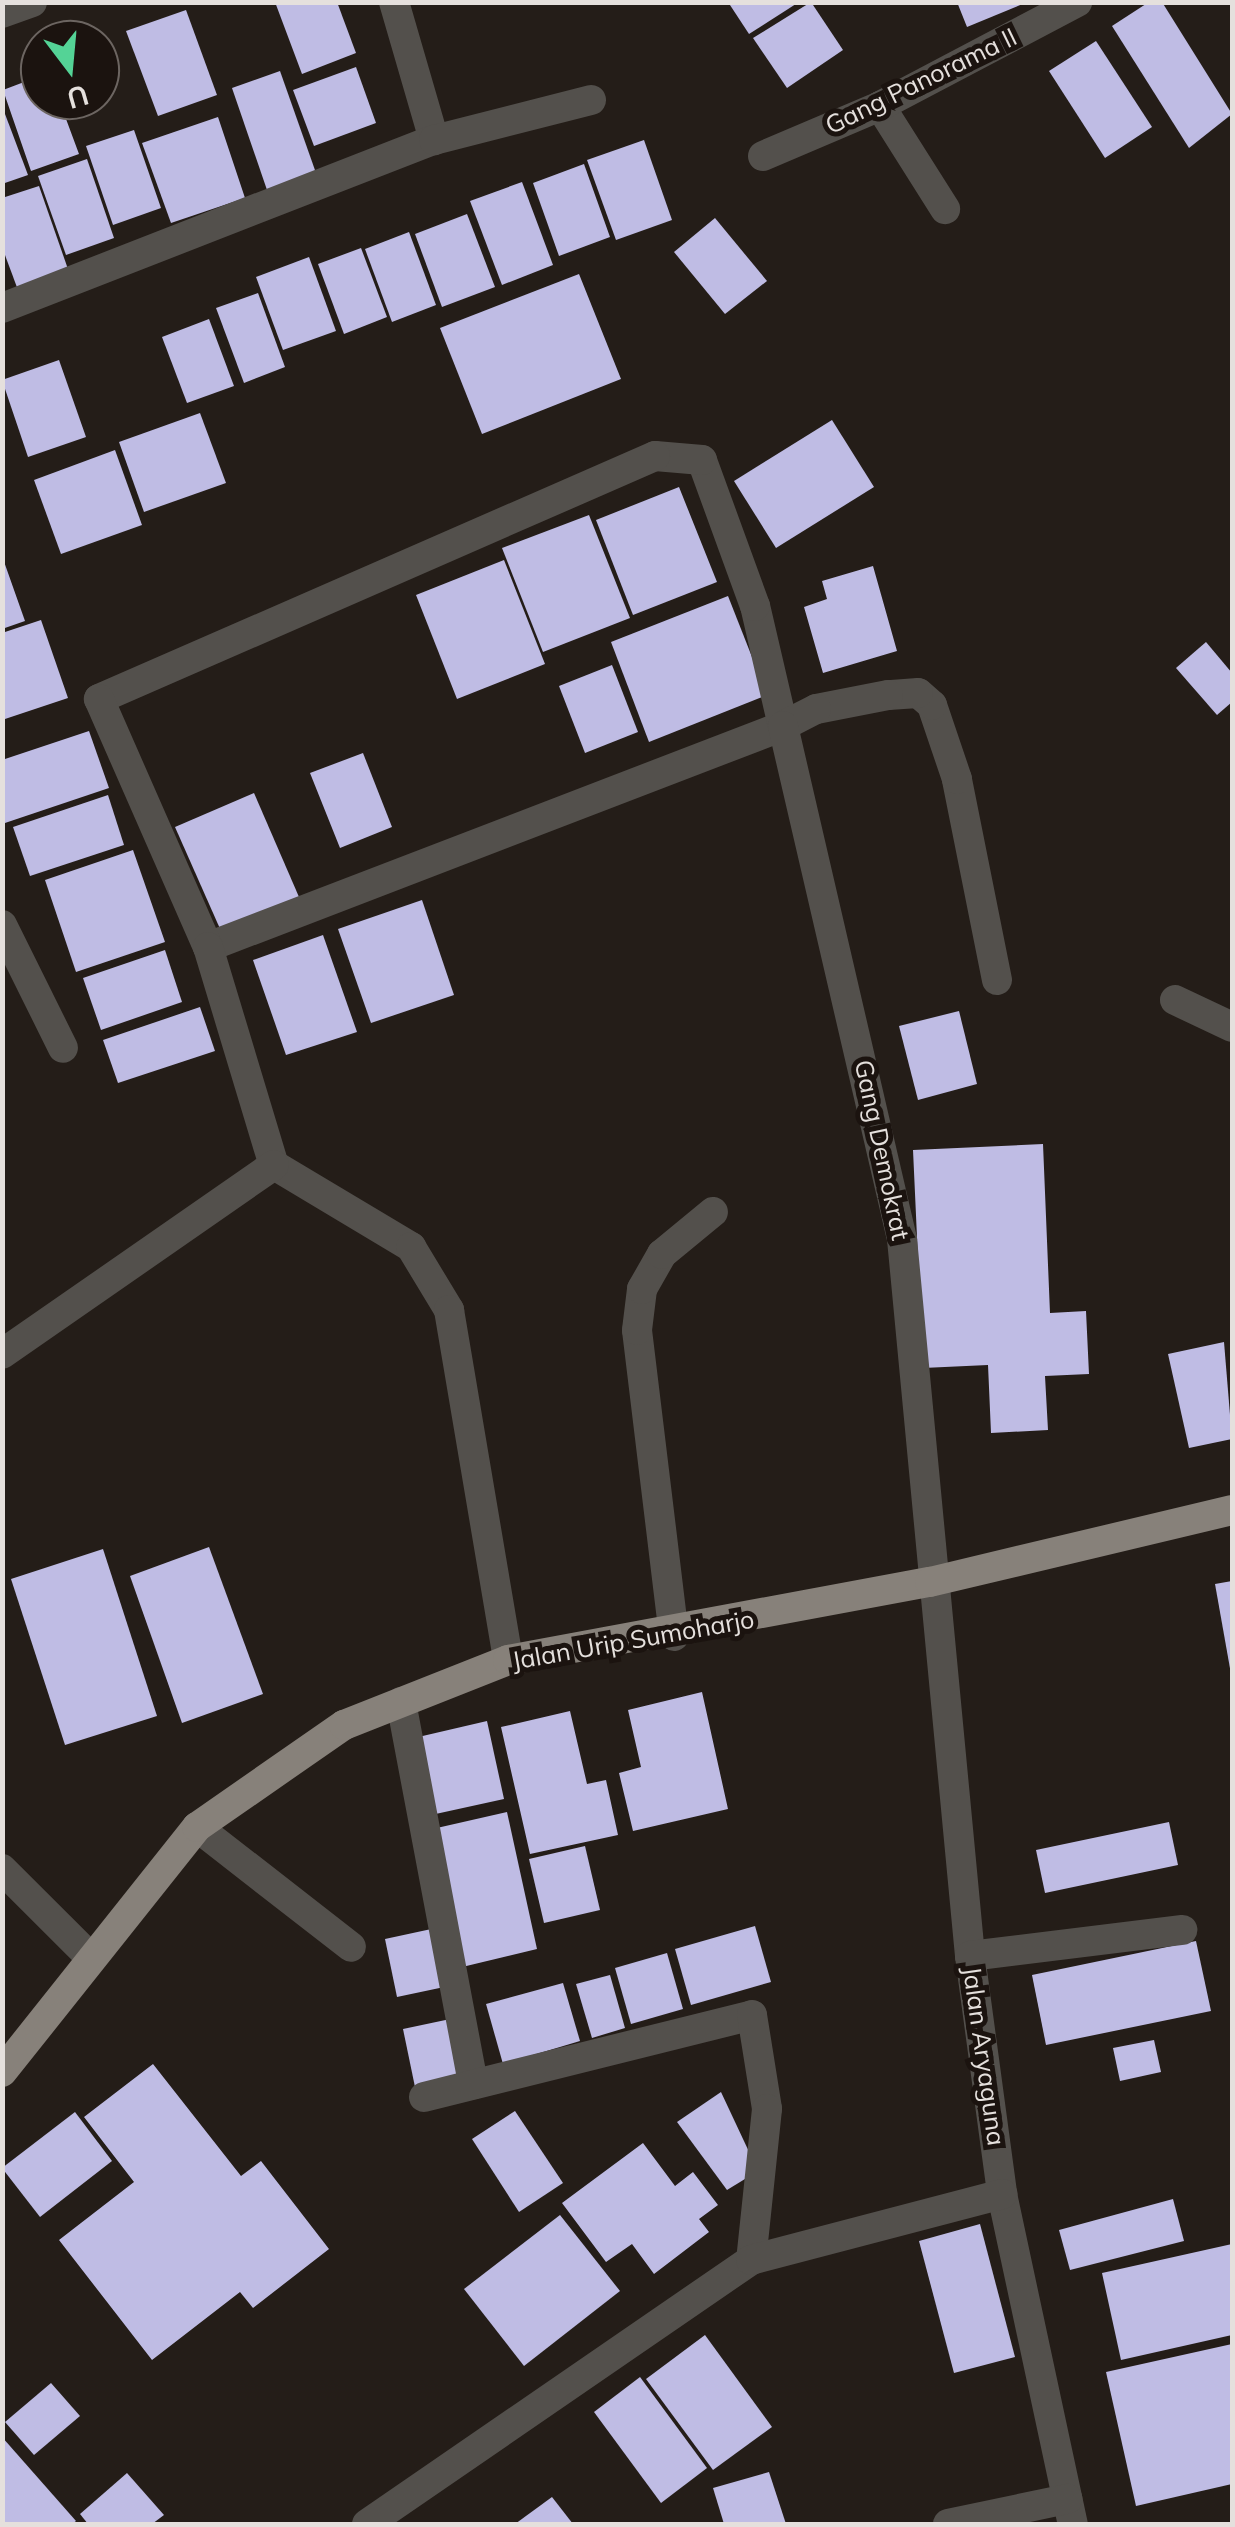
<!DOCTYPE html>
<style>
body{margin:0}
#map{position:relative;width:1235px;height:2527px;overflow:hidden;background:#241d18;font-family:Mulish,sans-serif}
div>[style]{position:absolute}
.building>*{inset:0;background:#bfbce4}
.minor>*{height:30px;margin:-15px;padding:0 15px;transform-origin:15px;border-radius:15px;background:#53504c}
.major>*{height:30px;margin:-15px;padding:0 15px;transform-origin:15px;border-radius:15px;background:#87817a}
span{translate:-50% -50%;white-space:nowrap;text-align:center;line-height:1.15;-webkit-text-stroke:10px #1b130f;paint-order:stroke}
.street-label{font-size:25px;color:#e5e0dd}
.frame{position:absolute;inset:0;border:5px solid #e5e0dd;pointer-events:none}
.north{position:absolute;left:20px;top:20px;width:100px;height:100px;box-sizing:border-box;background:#1b130f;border:2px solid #6c6561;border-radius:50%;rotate:164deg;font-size:28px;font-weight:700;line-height:40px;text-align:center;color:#e5e0dd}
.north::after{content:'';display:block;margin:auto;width:35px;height:45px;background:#54d396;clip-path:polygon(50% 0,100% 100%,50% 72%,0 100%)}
</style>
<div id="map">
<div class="building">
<div style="clip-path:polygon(275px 2px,337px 2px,356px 53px,302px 74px)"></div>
<div style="clip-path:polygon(728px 2px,799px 2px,749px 34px)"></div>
<div style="clip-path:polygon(811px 2px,843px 50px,787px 88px,753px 38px)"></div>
<div style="clip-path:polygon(957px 2px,1025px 2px,1025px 3px,967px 27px)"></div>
<div style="clip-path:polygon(1149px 2px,1162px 2px,1232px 114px,1189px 148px,1112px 26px)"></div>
<div style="clip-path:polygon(186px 10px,217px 95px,158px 116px,126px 31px)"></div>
<div style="clip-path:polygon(1096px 41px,1152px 127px,1105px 158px,1049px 71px)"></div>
<div style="clip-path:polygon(356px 67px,376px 123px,314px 146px,293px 90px)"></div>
<div style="clip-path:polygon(280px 71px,316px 173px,267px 190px,232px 88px)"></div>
<div style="clip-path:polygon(40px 76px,40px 100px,59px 100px,79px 154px,31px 171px,3px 90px)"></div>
<div style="clip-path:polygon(2px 106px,28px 175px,2px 184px)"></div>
<div style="clip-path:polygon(218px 117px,245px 198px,171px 223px,142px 143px)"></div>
<div style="clip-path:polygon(134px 130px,161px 208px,113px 225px,86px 146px)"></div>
<div style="clip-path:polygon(644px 140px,672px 220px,616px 240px,587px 160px)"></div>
<div style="clip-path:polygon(87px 159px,114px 238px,66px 255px,38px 176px)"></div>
<div style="clip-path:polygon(584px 164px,610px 237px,559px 256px,533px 183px)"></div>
<div style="clip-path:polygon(522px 182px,553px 265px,502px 285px,470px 201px)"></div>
<div style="clip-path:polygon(39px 186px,69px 272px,18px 290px,2px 247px,2px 198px)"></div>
<div style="clip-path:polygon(467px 214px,495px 287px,442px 307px,415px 234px)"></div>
<div style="clip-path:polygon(715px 218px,767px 281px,725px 314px,674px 252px)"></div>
<div style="clip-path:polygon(409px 232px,436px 305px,392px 322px,365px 249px)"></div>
<div style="clip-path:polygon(361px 248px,387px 317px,344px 334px,318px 264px)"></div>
<div style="clip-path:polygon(309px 257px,336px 331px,283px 350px,256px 277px)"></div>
<div style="clip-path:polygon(579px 274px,621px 379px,482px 434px,440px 328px)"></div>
<div style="clip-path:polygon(258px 293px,285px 367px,244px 383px,216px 308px)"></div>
<div style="clip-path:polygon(209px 319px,234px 386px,187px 403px,162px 337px)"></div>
<div style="clip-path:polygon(59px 360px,86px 437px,28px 457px,2px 380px)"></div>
<div style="clip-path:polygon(200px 413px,226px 483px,144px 512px,119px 442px)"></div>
<div style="clip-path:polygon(832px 420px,874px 487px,776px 548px,734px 481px)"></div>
<div style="clip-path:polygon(115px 450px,142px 525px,61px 554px,34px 480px)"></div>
<div style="clip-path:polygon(679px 487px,717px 582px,633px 615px,596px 520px)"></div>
<div style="clip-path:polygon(589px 515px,630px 618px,543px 652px,502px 548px)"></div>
<div style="clip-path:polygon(2px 556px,25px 621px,2px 629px)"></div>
<div style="clip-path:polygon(504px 560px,545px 664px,457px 699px,416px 595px)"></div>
<div style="clip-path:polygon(873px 566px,897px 651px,823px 673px,804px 607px,827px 599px,822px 581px)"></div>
<div style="clip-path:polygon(728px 596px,767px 695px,649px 742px,611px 642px)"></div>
<div style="clip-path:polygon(41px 620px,68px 698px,2px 720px,2px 633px)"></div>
<div style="clip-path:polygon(1206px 642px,1232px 673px,1232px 702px,1217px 715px,1176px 668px)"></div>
<div style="clip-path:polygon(612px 665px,638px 732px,585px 753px,559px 686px)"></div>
<div style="clip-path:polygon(89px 731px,109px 788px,2px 824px,2px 760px)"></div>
<div style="clip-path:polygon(363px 753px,392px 827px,340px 848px,310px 773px)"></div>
<div style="clip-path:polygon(254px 793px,299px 897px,221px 931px,175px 827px)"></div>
<div style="clip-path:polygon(108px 795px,124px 845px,30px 876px,13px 827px)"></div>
<div style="clip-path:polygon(133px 850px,165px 942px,76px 972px,45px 880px)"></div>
<div style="clip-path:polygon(422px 900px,454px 995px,371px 1023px,338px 929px)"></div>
<div style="clip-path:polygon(323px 935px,357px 1032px,286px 1055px,253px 960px)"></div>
<div style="clip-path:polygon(165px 950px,182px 1002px,101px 1030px,83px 978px)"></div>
<div style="clip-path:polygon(200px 1007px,215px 1051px,118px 1083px,103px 1040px)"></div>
<div style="clip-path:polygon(959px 1011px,977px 1084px,918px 1100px,899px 1026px)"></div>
<div style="clip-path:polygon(1043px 1144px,1050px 1313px,1086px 1311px,1089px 1374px,1045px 1376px,1048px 1430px,991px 1433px,988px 1365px,923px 1368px,913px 1150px)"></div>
<div style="clip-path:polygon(1224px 1342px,1232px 1439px,1189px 1448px,1168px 1354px)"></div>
<div style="clip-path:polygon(209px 1547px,263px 1694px,182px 1723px,130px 1576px)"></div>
<div style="clip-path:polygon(103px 1549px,157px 1716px,65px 1745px,11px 1579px)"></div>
<div style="clip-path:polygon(1232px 1581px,1232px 1674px,1231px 1674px,1215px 1584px)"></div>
<div style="clip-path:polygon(702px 1692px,728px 1809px,633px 1831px,619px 1773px,641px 1767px,628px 1710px)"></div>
<div style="clip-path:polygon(570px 1711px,587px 1784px,606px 1780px,618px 1835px,530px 1854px,501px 1727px)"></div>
<div style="clip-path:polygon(487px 1721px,504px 1799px,431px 1815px,414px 1738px)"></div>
<div style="clip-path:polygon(507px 1812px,537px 1949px,458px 1968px,428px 1830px)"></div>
<div style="clip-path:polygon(1169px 1822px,1178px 1865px,1045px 1893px,1036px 1850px)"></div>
<div style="clip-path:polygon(585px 1846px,600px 1910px,544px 1923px,529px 1859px)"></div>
<div style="clip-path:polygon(755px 1926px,771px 1982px,691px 2005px,675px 1949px)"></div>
<div style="clip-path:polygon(436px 1928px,449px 1986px,397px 1997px,385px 1939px)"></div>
<div style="clip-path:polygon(1196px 1941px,1211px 2011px,1046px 2045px,1032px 1975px)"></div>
<div style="clip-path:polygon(667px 1953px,683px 2009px,631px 2024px,615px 1968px)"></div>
<div style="clip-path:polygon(610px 1975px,625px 2028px,592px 2038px,576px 1984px)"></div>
<div style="clip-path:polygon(563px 1983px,580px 2041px,503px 2064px,486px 2004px)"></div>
<div style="clip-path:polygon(455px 2018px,468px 2076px,415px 2087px,403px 2029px)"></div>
<div style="clip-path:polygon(1154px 2040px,1161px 2072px,1120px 2081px,1113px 2048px)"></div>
<div style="clip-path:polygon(153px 2064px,241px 2176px,261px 2161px,329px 2249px,253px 2308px,240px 2292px,152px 2360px,59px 2240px,134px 2182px,84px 2117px)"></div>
<div style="clip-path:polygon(721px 2092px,758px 2171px,727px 2190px,677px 2122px)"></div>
<div style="clip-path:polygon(515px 2111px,563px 2183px,519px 2212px,472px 2139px)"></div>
<div style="clip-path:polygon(75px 2112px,112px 2161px,40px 2217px,2px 2168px)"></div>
<div style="clip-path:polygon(643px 2143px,675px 2186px,693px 2172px,718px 2205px,699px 2219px,709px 2232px,654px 2274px,632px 2244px,606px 2262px,562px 2203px)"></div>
<div style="clip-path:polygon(1173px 2199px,1184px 2241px,1070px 2270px,1059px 2230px)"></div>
<div style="clip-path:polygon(560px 2215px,620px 2291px,524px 2366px,464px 2289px)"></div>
<div style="clip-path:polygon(980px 2224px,1015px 2357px,954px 2373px,919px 2241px)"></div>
<div style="clip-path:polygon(1232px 2244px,1232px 2335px,1121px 2360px,1102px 2273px)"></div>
<div style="clip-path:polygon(705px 2335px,772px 2427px,713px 2470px,646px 2379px)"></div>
<div style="clip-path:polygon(1232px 2344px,1232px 2484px,1136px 2506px,1106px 2372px)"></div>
<div style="clip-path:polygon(640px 2377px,707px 2468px,661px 2503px,594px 2412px)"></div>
<div style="clip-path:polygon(51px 2383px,80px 2416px,34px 2455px,5px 2422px)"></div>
<div style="clip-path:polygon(2px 2437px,76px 2521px,72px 2524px,2px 2524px)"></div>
<div style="clip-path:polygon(769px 2472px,786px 2524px,724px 2524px,713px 2488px)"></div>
<div style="clip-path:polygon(127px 2473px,164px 2515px,152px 2524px,88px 2524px,80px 2514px)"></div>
<div style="clip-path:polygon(552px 2497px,573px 2524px,515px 2524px)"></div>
</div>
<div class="minor">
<div style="left:394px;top:2px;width:144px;rotate:73.8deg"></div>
<div style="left:2px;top:13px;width:32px;rotate:-20deg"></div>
<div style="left:880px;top:106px;width:122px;rotate:57.7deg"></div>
<div style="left:763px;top:156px;width:127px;rotate:-23.1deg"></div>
<div style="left:880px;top:106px;width:223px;rotate:-27.8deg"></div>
<div style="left:2px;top:308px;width:464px;rotate:-21.3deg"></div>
<div style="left:434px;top:140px;width:162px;rotate:-14.3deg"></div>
<div style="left:2px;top:925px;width:137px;rotate:63.6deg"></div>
<div style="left:208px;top:947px;width:616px;rotate:-21.02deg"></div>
<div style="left:783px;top:726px;width:123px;rotate:-103.1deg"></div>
<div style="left:755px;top:606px;width:155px;rotate:-110deg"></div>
<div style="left:702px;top:460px;width:47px;rotate:-175.1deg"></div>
<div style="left:655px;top:456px;width:607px;rotate:156.39deg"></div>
<div style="left:99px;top:699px;width:271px;rotate:66.3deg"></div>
<div style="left:208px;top:947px;width:228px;rotate:73.2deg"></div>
<div style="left:274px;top:1165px;width:160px;rotate:30.9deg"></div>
<div style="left:411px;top:1247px;width:74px;rotate:58.9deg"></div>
<div style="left:449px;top:1310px;width:355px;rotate:80.4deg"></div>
<div style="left:997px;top:980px;width:205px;rotate:-101.3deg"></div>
<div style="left:957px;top:779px;width:78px;rotate:-108.7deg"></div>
<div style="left:932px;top:705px;width:18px;rotate:-139deg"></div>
<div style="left:918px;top:693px;width:30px;rotate:176deg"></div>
<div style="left:888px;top:695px;width:73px;rotate:169deg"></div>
<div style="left:816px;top:709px;width:37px;rotate:153deg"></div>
<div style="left:783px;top:726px;width:527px;rotate:76.94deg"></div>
<div style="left:902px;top:1239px;width:720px;rotate:84.58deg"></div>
<div style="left:970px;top:1956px;width:240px;rotate:82.3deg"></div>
<div style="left:1002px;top:2194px;width:338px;rotate:77.9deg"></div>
<div style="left:1175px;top:1000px;width:63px;rotate:25.3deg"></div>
<div style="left:2px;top:1354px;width:331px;rotate:-34.8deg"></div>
<div style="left:674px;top:1636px;width:308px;rotate:-96.9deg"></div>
<div style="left:637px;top:1330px;width:41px;rotate:-83deg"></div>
<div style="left:642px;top:1289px;width:40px;rotate:-60.3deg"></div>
<div style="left:662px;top:1254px;width:66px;rotate:-39.5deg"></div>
<div style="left:401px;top:1702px;width:389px;rotate:79.3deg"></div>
<div style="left:197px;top:1827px;width:195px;rotate:37.9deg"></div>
<div style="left:2px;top:1869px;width:123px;rotate:45deg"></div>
<div style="left:970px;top:1956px;width:214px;rotate:-7deg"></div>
<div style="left:424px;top:2097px;width:338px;rotate:-14deg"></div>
<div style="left:752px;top:2015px;width:95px;rotate:80.9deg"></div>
<div style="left:767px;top:2109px;width:152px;rotate:96deg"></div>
<div style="left:367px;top:2524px;width:466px;rotate:-34.5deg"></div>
<div style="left:751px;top:2260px;width:260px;rotate:-14.7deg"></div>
<div style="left:948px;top:2524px;width:122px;rotate:-11.9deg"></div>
</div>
<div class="major">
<div style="left:2px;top:2072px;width:313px;rotate:-51.5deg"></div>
<div style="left:197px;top:1827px;width:179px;rotate:-34.8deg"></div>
<div style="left:344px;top:1725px;width:176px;rotate:-21.6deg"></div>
<div style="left:508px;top:1660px;width:429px;rotate:-10.5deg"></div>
<div style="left:930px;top:1582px;width:310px;rotate:-13.4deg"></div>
</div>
<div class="street-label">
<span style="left:921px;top:81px;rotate:-26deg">Gang Panorama II</span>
<span style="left:882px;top:1150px;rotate:78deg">Gang Demokrat</span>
<span style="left:633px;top:1640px;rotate:-10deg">Jalan Urip Sumoharjo</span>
<span style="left:984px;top:2056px;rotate:82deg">Jalan Aryaguna</span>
</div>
<div class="frame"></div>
<div class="north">U</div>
</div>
